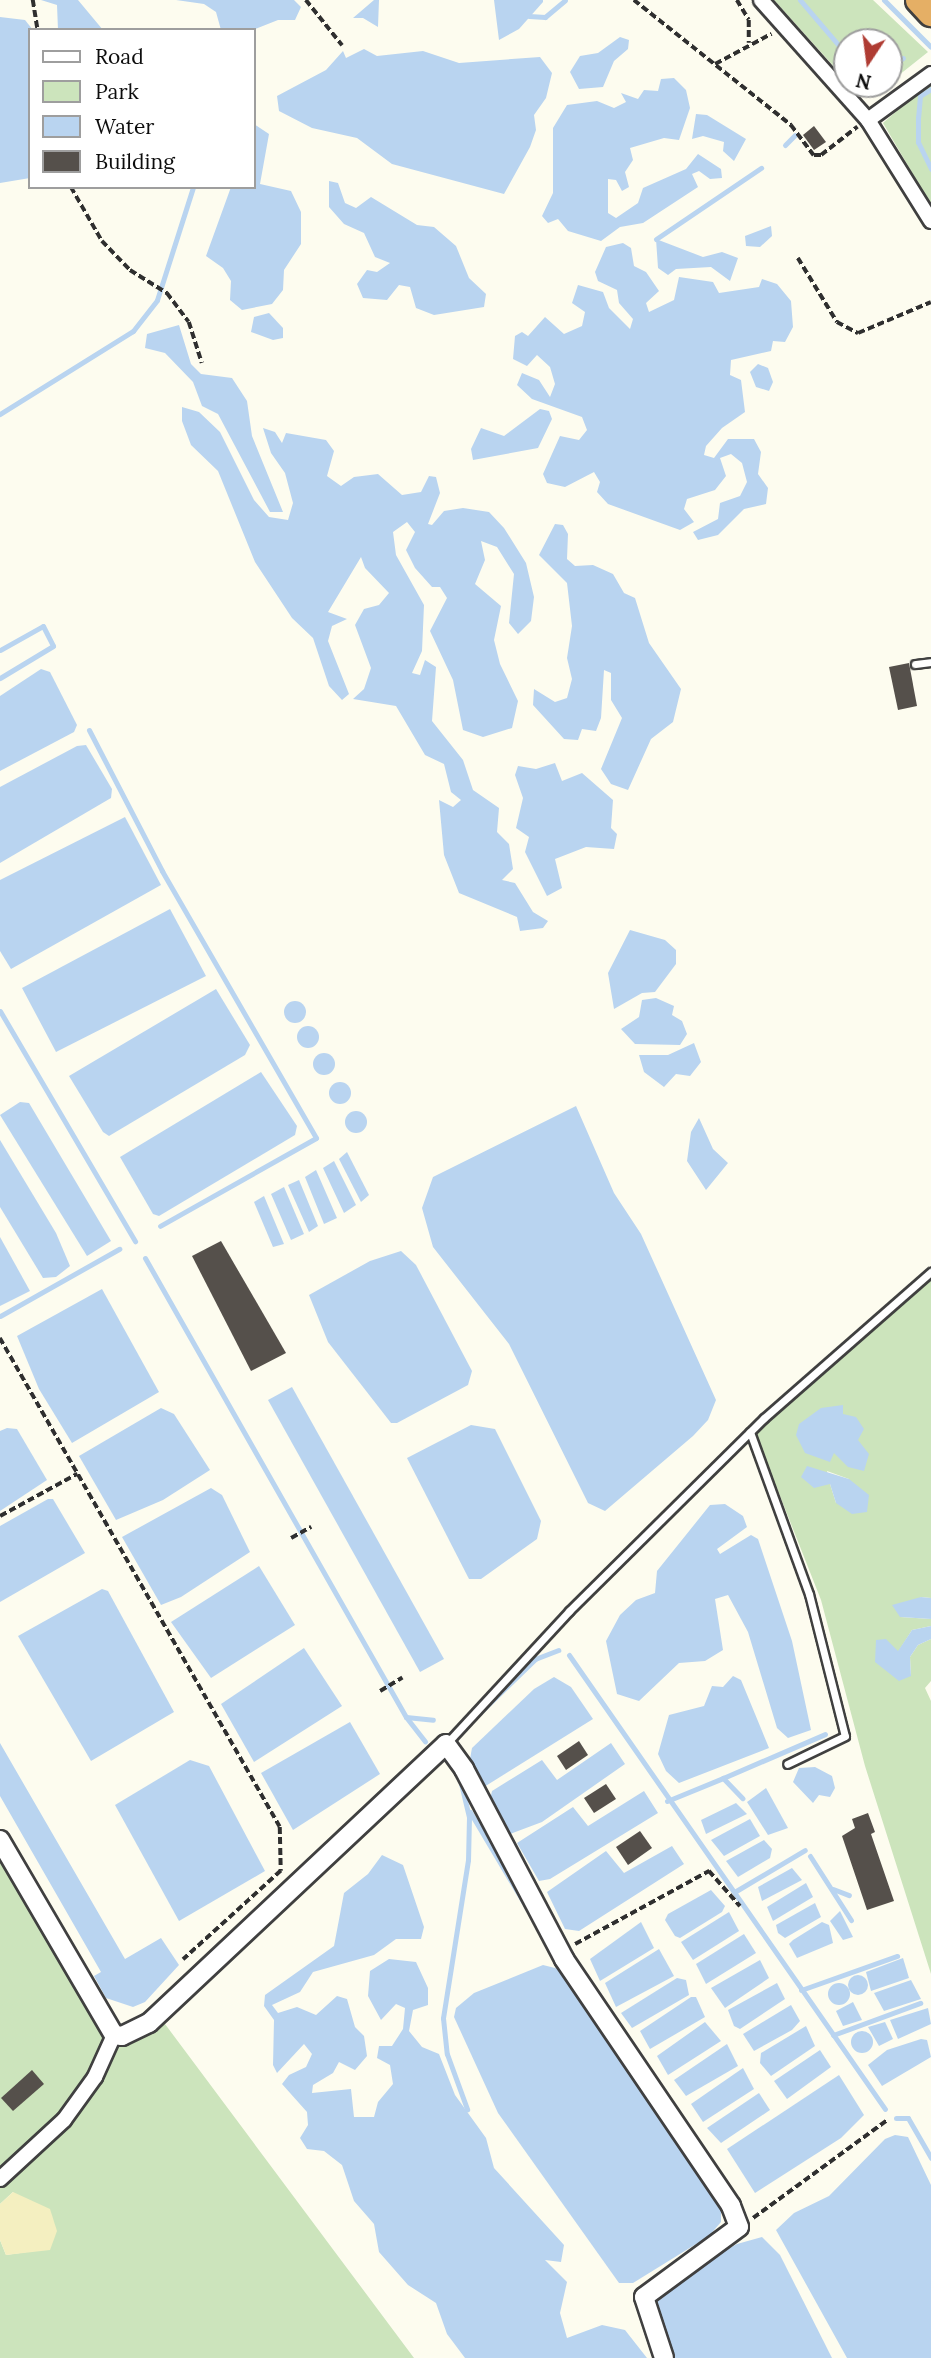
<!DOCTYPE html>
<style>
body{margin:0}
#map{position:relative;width:931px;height:2358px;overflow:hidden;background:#fdfcef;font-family:Lora,serif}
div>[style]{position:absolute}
.green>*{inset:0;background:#cce4bc}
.sand>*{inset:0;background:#f4efc0}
.water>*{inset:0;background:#b9d4f0}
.round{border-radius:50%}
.stream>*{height:5px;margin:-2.5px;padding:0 2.5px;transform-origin:2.5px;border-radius:2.5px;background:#b9d4f0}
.building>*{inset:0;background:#55504b}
.path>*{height:3.5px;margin-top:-1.75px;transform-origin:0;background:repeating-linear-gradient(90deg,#2f2f2f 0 7px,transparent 0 10.5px)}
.roads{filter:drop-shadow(2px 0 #404040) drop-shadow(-2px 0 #404040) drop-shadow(0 2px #404040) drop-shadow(0 -2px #404040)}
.service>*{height:7px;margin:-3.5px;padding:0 3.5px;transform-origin:3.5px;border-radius:3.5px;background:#fff}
.minor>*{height:14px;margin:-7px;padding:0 7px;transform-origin:7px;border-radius:7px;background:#fff}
.tertiary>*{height:18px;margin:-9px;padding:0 9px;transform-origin:9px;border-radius:9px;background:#fff}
.motorway>*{height:26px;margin:-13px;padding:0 13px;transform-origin:13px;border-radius:13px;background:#e5af65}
span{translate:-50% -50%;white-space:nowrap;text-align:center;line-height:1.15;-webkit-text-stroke:7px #fff;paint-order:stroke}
.legend{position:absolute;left:28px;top:28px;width:228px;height:161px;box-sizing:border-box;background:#fff;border:2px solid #9e9e9e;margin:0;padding:9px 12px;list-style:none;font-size:21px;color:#0d0d0d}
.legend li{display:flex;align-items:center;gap:14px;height:35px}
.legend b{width:35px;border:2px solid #9e9e9e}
.north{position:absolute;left:833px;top:28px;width:70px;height:70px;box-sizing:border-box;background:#fff;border:2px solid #9e9e9e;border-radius:50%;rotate:193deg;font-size:19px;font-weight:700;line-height:28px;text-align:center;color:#0d0d0d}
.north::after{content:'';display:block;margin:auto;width:24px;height:32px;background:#af3c33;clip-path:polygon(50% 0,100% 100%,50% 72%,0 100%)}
</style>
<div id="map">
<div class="green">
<div style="clip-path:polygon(774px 0,873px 0,928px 52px,889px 83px,889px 42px,847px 42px,847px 81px)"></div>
<div style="clip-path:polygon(931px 81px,931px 205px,883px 123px)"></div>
<div style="clip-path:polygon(evenodd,931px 1269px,931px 1598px,921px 1597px,900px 1617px,931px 1619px,931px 1626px,912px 1630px,898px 1652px,911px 1676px,910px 1657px,918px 1645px,931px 1639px,931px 1681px,925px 1688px,931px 1701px,931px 1974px,865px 1766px,821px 1600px,756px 1435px,764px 1423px,903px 1304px,931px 1269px,827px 1471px,849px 1479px,836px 1503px,830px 1484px,827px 1471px)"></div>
<div style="clip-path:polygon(0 1855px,106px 2037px,103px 2052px,67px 2109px,0 2174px)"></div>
<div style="clip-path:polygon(165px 2024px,414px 2358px,0 2358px,0 2240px,6px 2255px,41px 2250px,13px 2192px,0 2204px,0 2184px,115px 2047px)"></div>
</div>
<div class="sand">
<div style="clip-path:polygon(13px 2192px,50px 2209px,57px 2231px,50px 2250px,6px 2255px,0 2240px,0 2204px)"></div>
</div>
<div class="water">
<div style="clip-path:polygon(41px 0,78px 0,103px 30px,58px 30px,57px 5px)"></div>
<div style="clip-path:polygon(176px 0,294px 0,301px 7px,295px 20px,278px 20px,253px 30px,221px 30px,216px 12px,204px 4px)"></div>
<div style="clip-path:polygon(374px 0,379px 0,378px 27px,363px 18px,353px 18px)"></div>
<div style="clip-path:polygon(494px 0,543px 0,543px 2px,519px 29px,499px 40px)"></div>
<div style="clip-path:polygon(0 17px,25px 20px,33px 30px,30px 178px,0 183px)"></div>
<div style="clip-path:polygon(620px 37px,629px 40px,628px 49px,614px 61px,603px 87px,579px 89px,570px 72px,580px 56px,598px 53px)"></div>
<div style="clip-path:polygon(364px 49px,377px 56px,423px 51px,459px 63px,540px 57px,552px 73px,546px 98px,534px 115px,536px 130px,530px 147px,504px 194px,392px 164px,357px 138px,312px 128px,279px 111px,277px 96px,326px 70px,343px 51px,346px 58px)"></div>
<div style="clip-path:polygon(674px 78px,686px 90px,690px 108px,679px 140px,664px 138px,630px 148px,633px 160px,625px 172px,629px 187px,622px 191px,616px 180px,608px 179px,608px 213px,616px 218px,638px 203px,643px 188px,686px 169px,698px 154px,721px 169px,722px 178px,710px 179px,699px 171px,692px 174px,698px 187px,643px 223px,620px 227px,601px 241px,568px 231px,558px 219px,548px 223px,542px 216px,553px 193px,553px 128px,567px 105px,597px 101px,614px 108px,626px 102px,621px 93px,638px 99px,644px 90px,658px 91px,661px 79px)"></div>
<div style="clip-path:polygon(696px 114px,707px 115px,746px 139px,734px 161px,723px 151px,724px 142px,703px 136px,692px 139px)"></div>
<div style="clip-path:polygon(254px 124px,269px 134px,260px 184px,291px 191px,301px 212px,301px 244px,284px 270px,283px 290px,272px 304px,242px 310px,230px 300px,231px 281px,223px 268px,206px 256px,231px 187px,254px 187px)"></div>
<div style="clip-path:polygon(329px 181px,338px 183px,345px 203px,356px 208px,371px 197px,417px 225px,434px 227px,456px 246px,469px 278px,486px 294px,484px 307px,434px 315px,416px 308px,410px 287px,399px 285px,387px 300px,363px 298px,357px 284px,367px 270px,377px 272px,390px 263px,375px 257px,364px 233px,344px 224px,329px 207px)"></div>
<div style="clip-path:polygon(771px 226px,772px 236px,760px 247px,746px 246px,745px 236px)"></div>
<div style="clip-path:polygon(656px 239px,703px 257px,722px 252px,738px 258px,730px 281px,711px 267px,676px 269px,668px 275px,658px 268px)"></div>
<div style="clip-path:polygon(623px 243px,631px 248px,634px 266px,646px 272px,659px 291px,646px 303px,649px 312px,674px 300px,679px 277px,713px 282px,719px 293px,759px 287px,762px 279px,777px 284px,791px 301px,793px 327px,785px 342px,773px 341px,771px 351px,731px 360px,730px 375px,741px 380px,745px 412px,722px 428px,706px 446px,704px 455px,714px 458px,728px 439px,754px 439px,761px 452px,758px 474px,768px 488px,766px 504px,744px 509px,718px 535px,698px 540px,693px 532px,718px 519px,720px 503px,740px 496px,747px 482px,742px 463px,731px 454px,720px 458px,726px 476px,715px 490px,687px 499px,684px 509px,694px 522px,680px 530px,608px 504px,597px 492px,600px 482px,594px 472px,565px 487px,547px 483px,543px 474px,560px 436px,579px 440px,587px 430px,582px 417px,532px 399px,517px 385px,522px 373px,539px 380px,550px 397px,555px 384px,550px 367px,537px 355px,527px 366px,513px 359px,515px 336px,522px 332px,528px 336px,545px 317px,564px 334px,582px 326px,585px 312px,572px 303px,578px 285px,603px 292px,609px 308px,630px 329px,633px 319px,619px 303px,617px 290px,598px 281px,595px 272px,606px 247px)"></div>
<div style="clip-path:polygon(269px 313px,283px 328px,283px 338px,273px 340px,251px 332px,254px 317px)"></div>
<div style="clip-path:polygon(179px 325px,191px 364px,201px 374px,232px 378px,247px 401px,252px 436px,283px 512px,270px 512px,218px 414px,202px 406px,193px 382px,165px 353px,145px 348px,147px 334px)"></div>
<div style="clip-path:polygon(758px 364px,768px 368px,773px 382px,769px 391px,756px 387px,750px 372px)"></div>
<div style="clip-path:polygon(182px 407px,199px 412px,220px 432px,254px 500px,269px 517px,288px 520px,293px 503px,285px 473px,271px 453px,263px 428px,275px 432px,282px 443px,286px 433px,326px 440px,334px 451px,327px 476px,341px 486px,354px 477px,378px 474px,402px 495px,421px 492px,429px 476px,436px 477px,440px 493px,428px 524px,432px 525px,444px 511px,463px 508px,489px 512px,504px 528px,526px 563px,534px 597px,531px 621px,518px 634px,509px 623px,514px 574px,497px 547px,481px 541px,485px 560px,475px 584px,501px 606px,494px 640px,500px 664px,518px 701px,512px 728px,483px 737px,463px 730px,453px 680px,430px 631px,447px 598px,440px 587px,432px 587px,415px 568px,406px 550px,415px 532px,407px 522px,393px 532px,396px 555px,424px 605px,422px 651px,412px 673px,420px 675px,425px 660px,436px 667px,432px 721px,463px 760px,473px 790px,499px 808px,497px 832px,509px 844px,513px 869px,502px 880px,515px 883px,533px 912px,548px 921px,543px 928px,520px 931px,517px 917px,459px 893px,444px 855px,439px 800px,453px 807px,461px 800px,451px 792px,444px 764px,425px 755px,396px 706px,353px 699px,364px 689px,371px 668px,355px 625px,364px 609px,379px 605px,389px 593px,365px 568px,361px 557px,328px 612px,347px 619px,332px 626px,328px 641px,349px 694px,342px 700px,329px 686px,313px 638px,292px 618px,255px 562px,218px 471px,191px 445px,182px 421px)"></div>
<div style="clip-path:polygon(540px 409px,549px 411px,552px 419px,538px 448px,473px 460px,471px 449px,481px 428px,504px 436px)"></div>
<div style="clip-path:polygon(555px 524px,563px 525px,568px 534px,567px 559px,575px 566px,593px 565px,613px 574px,624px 593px,635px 598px,649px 643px,681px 689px,673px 722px,651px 739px,628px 790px,611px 784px,601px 769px,622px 718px,611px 700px,611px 673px,604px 670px,601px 718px,596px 731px,582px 729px,578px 740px,564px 739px,533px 705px,534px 689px,555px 702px,567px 698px,572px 679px,567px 658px,572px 626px,567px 583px,539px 555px)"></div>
<div style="clip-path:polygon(41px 669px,50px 672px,77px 725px,74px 732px,0 771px,0 696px)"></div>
<div style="clip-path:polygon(86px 745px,112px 789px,111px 798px,0 863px,0 787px,77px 746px)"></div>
<div style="clip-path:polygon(555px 763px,562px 781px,582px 773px,613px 800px,611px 828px,617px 834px,614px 849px,586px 847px,555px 859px,562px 888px,547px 896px,525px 852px,529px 837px,516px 828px,523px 798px,515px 775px,518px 766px,536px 769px)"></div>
<div style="clip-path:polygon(125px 817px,161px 885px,11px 969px,0 951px,0 880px)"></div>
<div style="clip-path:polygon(170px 909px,206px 976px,56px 1052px,22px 988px)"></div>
<div style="clip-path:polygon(630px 930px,665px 940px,676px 950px,676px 964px,655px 992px,642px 993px,614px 1009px,608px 973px)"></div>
<div style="clip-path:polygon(216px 989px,250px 1045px,245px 1055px,109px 1136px,103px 1132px,69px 1076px)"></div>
<div style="clip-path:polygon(656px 998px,674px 1006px,672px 1015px,682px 1021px,687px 1034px,680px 1045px,635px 1044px,621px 1029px,639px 1017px,642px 1000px)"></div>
<div class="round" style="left:284px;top:1001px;width:22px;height:22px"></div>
<div class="round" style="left:297px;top:1026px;width:22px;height:22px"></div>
<div style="clip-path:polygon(694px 1043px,701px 1062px,690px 1076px,676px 1074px,664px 1087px,644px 1072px,639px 1055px,668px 1055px)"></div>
<div class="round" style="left:313px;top:1053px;width:22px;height:22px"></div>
<div style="clip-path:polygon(261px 1072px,297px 1126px,295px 1135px,159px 1216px,153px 1214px,120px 1157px)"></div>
<div class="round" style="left:329px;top:1082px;width:22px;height:22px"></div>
<div style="clip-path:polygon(20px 1102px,29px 1103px,111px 1241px,87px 1256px,0 1115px)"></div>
<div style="clip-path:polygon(576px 1106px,614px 1193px,641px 1234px,716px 1400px,708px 1420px,693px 1436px,605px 1511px,588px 1503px,509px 1344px,433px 1247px,422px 1208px,433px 1177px)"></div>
<div class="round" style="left:345px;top:1111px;width:22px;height:22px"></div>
<div style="clip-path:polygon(699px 1118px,713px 1149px,728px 1163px,706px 1190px,687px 1161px,691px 1132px)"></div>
<div style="clip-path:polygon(0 1140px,56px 1233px,70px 1266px,56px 1277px,43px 1278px,0 1207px)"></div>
<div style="clip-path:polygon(347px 1152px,369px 1195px,361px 1202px,339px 1159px)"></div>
<div style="clip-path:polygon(334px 1161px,356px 1205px,344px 1213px,323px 1168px)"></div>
<div style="clip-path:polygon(316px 1170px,337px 1218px,324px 1224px,305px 1177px)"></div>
<div style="clip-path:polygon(299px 1180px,318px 1226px,309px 1232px,288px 1185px)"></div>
<div style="clip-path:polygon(284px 1187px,304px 1234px,291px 1240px,271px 1194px)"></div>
<div style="clip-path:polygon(264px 1196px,284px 1244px,273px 1247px,254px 1202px)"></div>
<div style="clip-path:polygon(0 1237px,30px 1291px,0 1306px)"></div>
<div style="clip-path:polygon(401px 1251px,416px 1265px,472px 1371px,468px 1385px,397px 1423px,391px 1423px,328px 1342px,309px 1295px,370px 1261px)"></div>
<div style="clip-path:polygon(102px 1289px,159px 1392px,72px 1443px,39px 1389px,17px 1336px)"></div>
<div style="clip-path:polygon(292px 1387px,444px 1659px,420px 1672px,268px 1400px)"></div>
<div style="clip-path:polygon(843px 1405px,843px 1414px,856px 1417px,864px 1429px,858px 1440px,869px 1454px,864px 1471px,848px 1467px,834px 1453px,830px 1462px,805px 1453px,796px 1435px,799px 1424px,821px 1408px)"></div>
<div style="clip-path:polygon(161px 1408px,174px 1414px,210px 1470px,163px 1500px,116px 1520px,79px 1456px)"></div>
<div style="clip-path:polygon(471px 1425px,495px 1429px,541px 1521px,537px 1539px,481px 1579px,469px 1579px,407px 1458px)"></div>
<div style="clip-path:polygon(7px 1428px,17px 1429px,47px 1480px,0 1511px,0 1431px)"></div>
<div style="clip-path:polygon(807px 1466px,849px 1479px,869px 1495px,867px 1512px,852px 1514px,836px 1503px,830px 1484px,814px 1488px,801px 1477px)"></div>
<div style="clip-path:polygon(211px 1488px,222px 1495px,250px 1552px,181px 1597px,161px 1605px,122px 1537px)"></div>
<div style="clip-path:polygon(48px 1499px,53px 1499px,85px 1553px,0 1602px,0 1526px)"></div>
<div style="clip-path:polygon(725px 1504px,743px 1516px,747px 1527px,717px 1549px,720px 1554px,751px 1535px,758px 1539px,792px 1641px,811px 1730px,788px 1738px,777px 1728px,748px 1632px,728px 1595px,715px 1599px,723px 1650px,705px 1661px,679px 1663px,639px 1701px,617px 1694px,606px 1641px,620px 1615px,636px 1600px,655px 1593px,657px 1571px,710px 1505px)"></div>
<div style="clip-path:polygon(259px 1566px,295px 1625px,211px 1678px,171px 1622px)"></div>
<div style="clip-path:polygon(102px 1589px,108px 1591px,174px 1712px,91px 1761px,18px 1636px)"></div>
<div style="clip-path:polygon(921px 1597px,931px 1598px,931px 1619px,900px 1617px,892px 1605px)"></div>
<div style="clip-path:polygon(931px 1626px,931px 1639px,918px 1645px,910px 1657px,911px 1676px,899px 1681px,875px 1662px,876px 1640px,886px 1639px,898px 1651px,912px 1630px)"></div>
<div style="clip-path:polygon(304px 1648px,342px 1706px,254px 1762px,221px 1704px)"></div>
<div style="clip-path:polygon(733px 1676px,741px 1680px,769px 1748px,679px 1783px,666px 1771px,658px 1754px,669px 1715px,704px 1706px,712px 1686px,723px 1687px)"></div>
<div style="clip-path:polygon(554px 1677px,571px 1687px,593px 1719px,484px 1787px,470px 1759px,472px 1748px,534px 1689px)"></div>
<div style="clip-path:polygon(350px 1722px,380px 1774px,293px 1830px,261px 1773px)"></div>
<div style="clip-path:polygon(0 1743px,125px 1959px,161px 1938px,179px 1965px,145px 2002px,133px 2007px,106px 1998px,94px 1976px,101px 1972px,0 1796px)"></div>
<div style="clip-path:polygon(611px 1743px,625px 1764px,542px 1822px,510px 1834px,490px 1800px,492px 1791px,542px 1760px,557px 1780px)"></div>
<div style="clip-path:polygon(190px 1760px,209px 1766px,265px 1871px,179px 1921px,115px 1805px)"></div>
<div style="clip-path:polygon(815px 1767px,832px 1776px,835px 1788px,830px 1797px,819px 1795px,813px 1803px,793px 1782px,799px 1768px)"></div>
<div style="clip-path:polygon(766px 1788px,788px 1828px,768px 1835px,747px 1802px)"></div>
<div style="clip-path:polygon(644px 1791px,658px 1813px,550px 1879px,539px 1881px,517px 1843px,573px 1807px,588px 1826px)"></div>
<div style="clip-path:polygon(736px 1803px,747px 1814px,706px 1834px,701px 1820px)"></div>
<div style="clip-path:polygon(750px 1819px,760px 1836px,724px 1856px,711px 1840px)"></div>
<div style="clip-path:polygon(764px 1840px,772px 1849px,770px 1858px,738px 1877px,726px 1861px)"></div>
<div style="clip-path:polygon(672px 1846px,684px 1864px,579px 1931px,565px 1929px,547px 1892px,606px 1851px,624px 1873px)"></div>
<div style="clip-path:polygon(382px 1855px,403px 1865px,424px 1927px,421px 1939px,396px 1939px,374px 1955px,313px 1972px,300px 1992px,272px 2005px,278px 2013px,297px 2007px,316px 2015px,337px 1996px,347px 1999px,355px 2027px,364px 2036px,367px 2056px,355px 2070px,339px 2062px,333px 2073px,313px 2085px,312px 2093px,351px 2089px,354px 2117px,374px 2117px,378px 2102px,393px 2084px,390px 2065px,377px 2058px,379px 2046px,392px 2046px,403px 2029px,405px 2008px,396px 2004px,381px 2020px,368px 1996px,370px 1971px,389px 1959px,416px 1962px,428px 1988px,428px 2005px,413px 2010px,409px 2031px,422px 2047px,439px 2054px,455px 2095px,486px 2138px,494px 2168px,564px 2245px,561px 2262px,545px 2260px,567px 2282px,560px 2313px,567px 2338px,602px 2325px,625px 2330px,647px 2358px,465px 2358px,447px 2334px,436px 2303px,408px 2285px,379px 2252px,374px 2224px,354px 2201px,342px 2165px,324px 2151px,307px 2149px,300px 2138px,308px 2125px,307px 2112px,282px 2084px,289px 2075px,306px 2067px,312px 2054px,304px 2044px,277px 2073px,273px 2065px,274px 2020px,264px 2006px,265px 1995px,334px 1946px,344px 1893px,368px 1874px)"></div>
<div style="clip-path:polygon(792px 1868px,802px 1880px,762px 1901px,758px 1887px)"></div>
<div style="clip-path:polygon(806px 1883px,813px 1897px,773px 1921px,767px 1907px)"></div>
<div style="clip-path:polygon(711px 1890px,725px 1906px,722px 1912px,680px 1938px,675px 1936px,665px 1920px,668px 1914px)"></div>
<div style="clip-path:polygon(815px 1903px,821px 1917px,785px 1938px,778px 1933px,776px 1925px)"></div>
<div style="clip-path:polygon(840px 1911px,853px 1937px,843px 1940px,830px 1921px)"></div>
<div style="clip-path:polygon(729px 1912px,739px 1931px,693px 1960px,681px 1942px)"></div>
<div style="clip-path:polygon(641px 1922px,654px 1948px,600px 1981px,590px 1959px)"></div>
<div style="clip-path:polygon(822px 1922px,829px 1925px,833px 1943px,797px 1958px,789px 1944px,793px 1940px)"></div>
<div style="clip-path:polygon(744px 1934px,756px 1953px,706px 1984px,696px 1964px)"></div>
<div style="clip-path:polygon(659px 1949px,674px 1976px,616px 2007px,605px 1983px)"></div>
<div style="clip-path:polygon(903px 1958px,909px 1978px,871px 1991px,866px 1972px)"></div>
<div style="clip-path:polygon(760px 1960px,769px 1978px,725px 2008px,711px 1988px)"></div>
<div style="clip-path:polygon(543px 1965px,559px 1969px,574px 1982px,721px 2204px,721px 2222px,709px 2236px,633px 2283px,619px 2283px,498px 2113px,454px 2017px,456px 2008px,474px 1993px)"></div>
<div class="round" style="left:848px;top:1975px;width:20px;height:20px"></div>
<div style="clip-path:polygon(677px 1978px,686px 1980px,689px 1995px,632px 2028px,621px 2013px)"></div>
<div style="clip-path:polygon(911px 1980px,921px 1999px,884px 2011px,874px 1993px)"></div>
<div style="clip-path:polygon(777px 1983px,785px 1999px,740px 2029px,734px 2026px,728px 2010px)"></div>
<div class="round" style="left:828px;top:1983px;width:22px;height:22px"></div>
<div style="clip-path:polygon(691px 1997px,696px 1997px,705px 2017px,650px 2049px,640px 2031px)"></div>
<div style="clip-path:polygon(853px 2002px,862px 2020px,843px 2026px,836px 2011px)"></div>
<div style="clip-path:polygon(791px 2005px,800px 2021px,792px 2030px,754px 2051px,743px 2034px)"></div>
<div style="clip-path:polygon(928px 2008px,931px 2024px,898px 2039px,890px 2020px)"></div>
<div style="clip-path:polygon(705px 2022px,721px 2041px,668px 2075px,657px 2056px)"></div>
<div style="clip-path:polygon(885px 2022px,893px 2039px,879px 2046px,868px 2027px)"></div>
<div style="clip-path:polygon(806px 2026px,815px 2046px,771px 2076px,760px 2063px,761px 2053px)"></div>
<div class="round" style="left:851px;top:2031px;width:22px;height:22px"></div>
<div style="clip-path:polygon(921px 2039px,927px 2040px,931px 2057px,882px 2086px,868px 2065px,887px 2050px)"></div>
<div style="clip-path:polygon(727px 2044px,738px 2066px,686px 2096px,674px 2080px)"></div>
<div style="clip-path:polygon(820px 2050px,831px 2067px,787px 2099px,774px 2081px)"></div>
<div style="clip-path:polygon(743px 2068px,754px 2089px,703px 2122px,691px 2104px)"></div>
<div style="clip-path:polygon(839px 2075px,864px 2115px,841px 2138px,755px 2193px,727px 2149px)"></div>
<div style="clip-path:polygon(759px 2093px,770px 2110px,721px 2143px,707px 2128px)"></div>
<div style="clip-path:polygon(895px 2135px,908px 2137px,931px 2185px,931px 2358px,847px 2358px,776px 2230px,794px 2213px,829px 2196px,885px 2139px)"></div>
<div style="clip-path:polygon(762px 2237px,780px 2255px,832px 2358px,672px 2358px,655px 2311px,659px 2296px,675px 2278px,737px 2244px)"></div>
</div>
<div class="stream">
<div style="left:800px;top:0;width:72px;rotate:49.5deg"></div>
<div style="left:884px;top:0;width:66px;rotate:45deg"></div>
<div style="left:529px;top:16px;width:16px;rotate:4deg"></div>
<div style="left:545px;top:17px;width:26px;rotate:-40deg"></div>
<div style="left:889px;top:66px;width:16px;rotate:-30deg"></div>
<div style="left:931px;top:89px;width:13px;rotate:148deg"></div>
<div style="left:920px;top:96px;width:21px;rotate:95deg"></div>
<div style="left:918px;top:117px;width:25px;rotate:90deg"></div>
<div style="left:918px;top:142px;width:30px;rotate:64deg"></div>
<div style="left:785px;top:145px;width:14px;rotate:-45deg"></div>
<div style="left:656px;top:239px;width:127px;rotate:-34.1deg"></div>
<div style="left:0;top:414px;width:157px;rotate:-32deg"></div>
<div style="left:133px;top:331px;width:39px;rotate:-52deg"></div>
<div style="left:157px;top:300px;width:119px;rotate:-72.3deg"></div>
<div style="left:0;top:650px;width:49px;rotate:-29.2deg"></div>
<div style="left:43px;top:626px;width:22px;rotate:63deg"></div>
<div style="left:53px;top:646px;width:62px;rotate:148.9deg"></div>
<div style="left:89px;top:730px;width:159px;rotate:62.6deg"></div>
<div style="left:162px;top:871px;width:308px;rotate:60deg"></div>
<div style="left:316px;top:1138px;width:179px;rotate:150.6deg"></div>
<div style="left:0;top:1011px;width:267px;rotate:59.6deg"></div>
<div style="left:145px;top:1258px;width:528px;rotate:60.38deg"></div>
<div style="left:406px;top:1717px;width:31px;rotate:52deg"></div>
<div style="left:0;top:1316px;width:137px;rotate:-29.4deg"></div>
<div style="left:569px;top:1655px;width:553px;rotate:55.16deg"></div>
<div style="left:406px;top:1717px;width:27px;rotate:6deg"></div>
<div style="left:467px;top:1725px;width:95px;rotate:-44.1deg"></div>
<div style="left:535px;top:1659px;width:25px;rotate:-21deg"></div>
<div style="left:459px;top:1775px;width:43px;rotate:76.6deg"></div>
<div style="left:469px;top:1817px;width:43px;rotate:91.3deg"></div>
<div style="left:468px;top:1860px;width:160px;rotate:99deg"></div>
<div style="left:443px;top:2018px;width:36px;rotate:84deg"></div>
<div style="left:447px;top:2054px;width:59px;rotate:70deg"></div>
<div style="left:723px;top:1778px;width:111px;rotate:-23.3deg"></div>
<div style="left:667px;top:1801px;width:61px;rotate:-22.3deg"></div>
<div style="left:723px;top:1778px;width:28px;rotate:46deg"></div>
<div style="left:470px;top:1812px;width:123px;rotate:59.3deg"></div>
<div style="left:810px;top:1856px;width:76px;rotate:57.4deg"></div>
<div style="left:833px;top:1889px;width:17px;rotate:21deg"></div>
<div style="left:736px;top:1891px;width:80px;rotate:-30.7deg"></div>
<div style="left:801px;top:1990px;width:102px;rotate:-19.5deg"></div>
<div style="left:833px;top:2035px;width:93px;rotate:-20.2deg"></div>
<div style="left:896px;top:2118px;width:12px"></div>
<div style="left:908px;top:2118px;width:46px;rotate:60.1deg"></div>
</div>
<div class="building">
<div style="clip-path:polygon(814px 126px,826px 142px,814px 150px,803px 135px)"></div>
<div style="clip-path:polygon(909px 663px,917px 706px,898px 710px,889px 667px)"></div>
<div style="clip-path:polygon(221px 1241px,286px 1353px,251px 1371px,192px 1256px)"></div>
<div style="clip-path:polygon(579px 1741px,588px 1755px,566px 1770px,557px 1756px)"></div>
<div style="clip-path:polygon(606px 1784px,616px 1799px,594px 1813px,584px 1798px)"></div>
<div style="clip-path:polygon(868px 1813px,875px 1832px,871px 1834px,894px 1901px,867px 1910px,842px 1836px,855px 1828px,852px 1819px)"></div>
<div style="clip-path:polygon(640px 1831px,652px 1848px,628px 1865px,616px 1847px)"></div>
<div style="clip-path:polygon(32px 2070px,44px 2084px,13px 2111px,1px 2098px)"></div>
</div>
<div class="path">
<div style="left:33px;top:0;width:30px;rotate:81deg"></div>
<div style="left:306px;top:0;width:58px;rotate:51.3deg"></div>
<div style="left:634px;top:0;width:201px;rotate:38.5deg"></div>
<div style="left:791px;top:125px;width:38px;rotate:53deg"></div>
<div style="left:814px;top:155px;width:7px"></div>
<div style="left:821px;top:155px;width:46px;rotate:-37.9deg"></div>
<div style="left:737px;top:0;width:23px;rotate:59deg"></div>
<div style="left:749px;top:20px;width:23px;rotate:90deg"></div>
<div style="left:715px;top:64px;width:64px;rotate:-28.2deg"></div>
<div style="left:71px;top:187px;width:62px;rotate:60.1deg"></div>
<div style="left:102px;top:241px;width:40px;rotate:46deg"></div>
<div style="left:130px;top:270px;width:44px;rotate:31.9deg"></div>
<div style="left:167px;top:293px;width:36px;rotate:53deg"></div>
<div style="left:189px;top:322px;width:43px;rotate:72.4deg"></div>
<div style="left:798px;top:258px;width:75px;rotate:58.6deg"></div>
<div style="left:837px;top:322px;width:24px;rotate:28deg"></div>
<div style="left:858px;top:333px;width:79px;rotate:-23deg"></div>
<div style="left:0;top:1338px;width:563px;rotate:60.2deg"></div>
<div style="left:280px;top:1827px;width:44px;rotate:88.7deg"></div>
<div style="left:281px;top:1871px;width:132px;rotate:137.8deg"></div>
<div style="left:0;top:1516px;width:88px;rotate:-28.6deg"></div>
<div style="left:291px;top:1538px;width:23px;rotate:-29deg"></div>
<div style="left:380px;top:1691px;width:26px;rotate:-31deg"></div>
<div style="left:575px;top:1944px;width:153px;rotate:-28.6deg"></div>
<div style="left:709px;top:1871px;width:47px;rotate:48.5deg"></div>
<div style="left:753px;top:2218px;width:165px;rotate:-36.1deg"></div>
</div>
<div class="roads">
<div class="service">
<div style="left:915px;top:664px;width:16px;rotate:-7deg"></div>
<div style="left:750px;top:1432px;width:172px;rotate:70deg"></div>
<div style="left:809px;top:1594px;width:146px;rotate:75.8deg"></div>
<div style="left:845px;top:1736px;width:64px;rotate:154.2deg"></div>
<div style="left:446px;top:1744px;width:181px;rotate:-47.2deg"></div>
<div style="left:569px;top:1611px;width:274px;rotate:-44.7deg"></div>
<div style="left:764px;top:1418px;width:222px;rotate:-41.2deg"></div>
</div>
<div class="minor">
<div style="left:761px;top:0;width:161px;rotate:48.3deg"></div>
<div style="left:868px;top:120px;width:119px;rotate:58deg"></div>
<div style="left:868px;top:120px;width:78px;rotate:-36.1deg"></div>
<div style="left:0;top:2179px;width:87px;rotate:-42.7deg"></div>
<div style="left:64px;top:2120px;width:53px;rotate:-54.2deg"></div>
<div style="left:95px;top:2077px;width:46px;rotate:-65.7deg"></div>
</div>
<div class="tertiary">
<div style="left:0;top:1840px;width:226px;rotate:59.7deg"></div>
<div style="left:114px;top:2035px;width:8px;rotate:7deg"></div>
<div style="left:122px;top:2036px;width:30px;rotate:-26deg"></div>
<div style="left:149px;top:2023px;width:407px;rotate:-43.2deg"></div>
<div style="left:446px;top:1744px;width:31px;rotate:54deg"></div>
<div style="left:464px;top:1769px;width:215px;rotate:62.2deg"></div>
<div style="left:564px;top:1959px;width:298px;rotate:55.9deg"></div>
<div style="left:731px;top:2206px;width:22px;rotate:69deg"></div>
<div style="left:739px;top:2227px;width:118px;rotate:143.6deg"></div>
<div style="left:644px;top:2297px;width:64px;rotate:71.8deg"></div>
</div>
<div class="motorway">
<div style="left:919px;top:0;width:18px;rotate:47deg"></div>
</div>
</div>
<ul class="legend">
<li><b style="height:9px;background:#fff"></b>Road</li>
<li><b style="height:19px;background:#cce4bc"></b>Park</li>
<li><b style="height:19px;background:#b9d4f0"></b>Water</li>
<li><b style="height:19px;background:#55504b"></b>Building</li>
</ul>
<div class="north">N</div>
</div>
